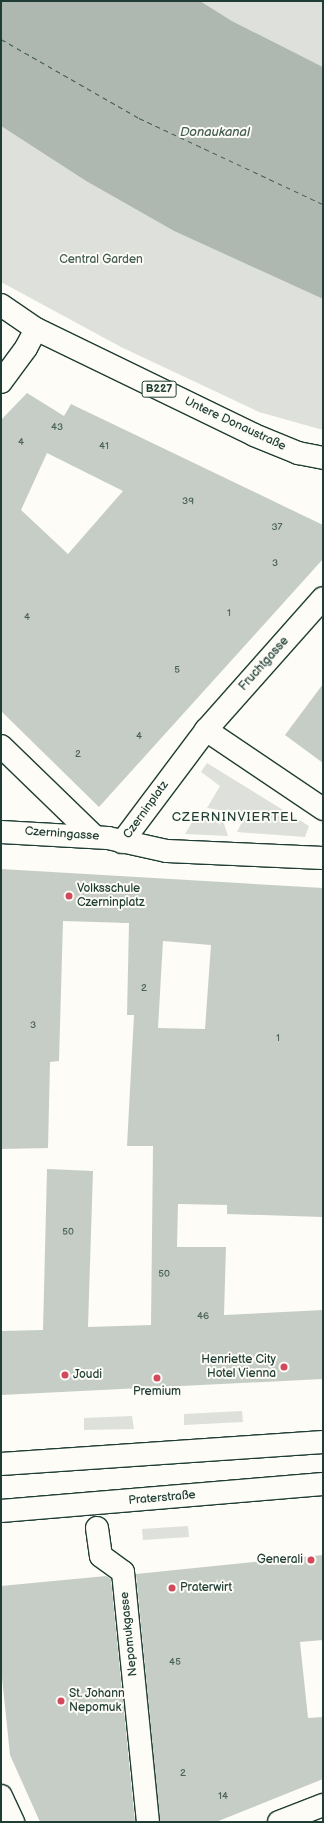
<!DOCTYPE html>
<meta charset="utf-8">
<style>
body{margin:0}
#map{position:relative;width:324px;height:1823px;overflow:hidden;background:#fdfcf7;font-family:"Balsamiq Sans",sans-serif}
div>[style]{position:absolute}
.green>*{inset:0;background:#dde0db}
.water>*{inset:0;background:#aeb8b1}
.ferry>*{height:1px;margin-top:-0.5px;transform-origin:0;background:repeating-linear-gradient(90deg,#435c53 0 5px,transparent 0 9px)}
.building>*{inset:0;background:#c6cdc7}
.roads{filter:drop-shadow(1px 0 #1f3d34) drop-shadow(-1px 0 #1f3d34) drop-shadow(0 1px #1f3d34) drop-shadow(0 -1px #1f3d34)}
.minor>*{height:22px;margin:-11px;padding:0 11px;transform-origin:11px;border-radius:11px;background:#fdfcf7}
.major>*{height:22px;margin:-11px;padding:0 11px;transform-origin:11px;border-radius:11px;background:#fdfcf7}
.dots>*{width:11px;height:11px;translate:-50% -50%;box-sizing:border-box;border:2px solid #fdfcf7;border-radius:50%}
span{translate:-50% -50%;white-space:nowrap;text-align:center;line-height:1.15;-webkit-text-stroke:4px #fdfcf7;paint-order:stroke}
.number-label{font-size:10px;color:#496159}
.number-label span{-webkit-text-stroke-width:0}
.shield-label span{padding:1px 3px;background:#fdfcf7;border:1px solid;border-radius:3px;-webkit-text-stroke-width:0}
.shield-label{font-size:11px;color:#1f3d34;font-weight:700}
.park-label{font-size:12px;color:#455e55}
.street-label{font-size:12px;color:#1f3d34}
.poi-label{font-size:12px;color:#1f3d34}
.left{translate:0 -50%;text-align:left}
.right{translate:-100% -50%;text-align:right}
.water-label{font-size:13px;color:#435c53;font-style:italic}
.neighbourhood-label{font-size:13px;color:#1f3d34;letter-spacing:1px}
.frame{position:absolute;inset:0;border:2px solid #1f3d34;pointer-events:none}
</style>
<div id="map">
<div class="green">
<div style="clip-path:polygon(200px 1px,323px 1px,323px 67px,232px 21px)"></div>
<div style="clip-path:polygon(1px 126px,86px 181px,174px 231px,323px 299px,323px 430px,259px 412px,121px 347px,1px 282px)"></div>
<div style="clip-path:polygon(207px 763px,309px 826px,305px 837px,237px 832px,246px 814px,207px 808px,220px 786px,201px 772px)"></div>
<div style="clip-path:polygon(194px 819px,223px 821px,228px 836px,185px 834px)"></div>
<div style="clip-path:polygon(242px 1411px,243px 1422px,184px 1425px,184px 1414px)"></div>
<div style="clip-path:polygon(132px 1416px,134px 1429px,84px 1430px,84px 1418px)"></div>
<div style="clip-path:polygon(188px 1526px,189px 1537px,143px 1540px,142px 1529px)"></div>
</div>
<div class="water">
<div style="clip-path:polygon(1px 1px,200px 1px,232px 21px,323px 67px,323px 299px,174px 231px,86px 181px,1px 126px)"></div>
</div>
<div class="ferry">
<div style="left:1px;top:39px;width:159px;rotate:29.8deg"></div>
<div style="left:139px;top:118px;width:203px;rotate:25.1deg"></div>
</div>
<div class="building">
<div style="clip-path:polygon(evenodd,27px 393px,64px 416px,71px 404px,323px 525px,323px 559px,99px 807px,1px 711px,1px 420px,27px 393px,47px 453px,123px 491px,68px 554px,21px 510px,47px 453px)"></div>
<div style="clip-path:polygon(323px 684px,323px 763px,285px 735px)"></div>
<div style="clip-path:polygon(evenodd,1px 869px,323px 888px,323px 1217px,227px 1214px,227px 1205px,178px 1204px,177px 1247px,226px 1247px,224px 1315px,323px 1310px,323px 1379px,1px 1395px,1px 1331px,43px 1330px,47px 1169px,93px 1171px,88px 1327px,151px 1325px,153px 1146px,127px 1146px,134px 1015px,127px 1015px,129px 923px,63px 921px,59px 1061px,50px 1062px,48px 1148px,1px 1149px,1px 869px,163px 941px,211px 945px,205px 1029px,158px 1028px,163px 941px)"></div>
<div style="clip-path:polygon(323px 1555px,323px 1640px,300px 1642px,308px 1718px,323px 1717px,323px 1779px,216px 1822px,160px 1822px,136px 1574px)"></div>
<div style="clip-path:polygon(106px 1576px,111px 1579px,135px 1822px,40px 1822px,10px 1755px,1px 1668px,1px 1586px)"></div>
</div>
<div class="roads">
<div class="minor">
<div style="left:1px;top:382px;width:42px;rotate:-53.7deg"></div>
<div style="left:26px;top:348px;width:21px;rotate:-62deg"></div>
<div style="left:206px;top:730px;width:141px;rotate:34deg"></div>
<div style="left:1px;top:746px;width:129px;rotate:44.1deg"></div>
<div style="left:1px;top:832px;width:107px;rotate:3.2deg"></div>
<div style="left:108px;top:838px;width:60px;rotate:12.4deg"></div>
<div style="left:167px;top:851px;width:156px;rotate:2.6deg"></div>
<div style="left:122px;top:842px;width:140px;rotate:-53.1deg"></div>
<div style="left:206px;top:730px;width:176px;rotate:-48.4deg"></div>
<div style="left:97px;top:1528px;width:28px;rotate:82deg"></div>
<div style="left:101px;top:1556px;width:27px;rotate:36deg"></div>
<div style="left:123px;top:1572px;width:251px;rotate:84.3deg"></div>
<div style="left:1px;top:1796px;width:29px;rotate:65deg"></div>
<div style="left:279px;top:1822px;width:47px;rotate:-21.1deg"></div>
</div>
<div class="major">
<div style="left:1px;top:305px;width:42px;rotate:34.4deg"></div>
<div style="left:36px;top:329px;width:242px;rotate:25.9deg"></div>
<div style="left:254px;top:435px;width:48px;rotate:22.2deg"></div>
<div style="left:298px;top:453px;width:25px;rotate:11deg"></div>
<div style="left:1px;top:1464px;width:323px;rotate:-3.9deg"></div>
<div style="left:1px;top:1511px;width:323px;rotate:-4.8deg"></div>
</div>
</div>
<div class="dots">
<div style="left:69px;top:896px;background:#d1495b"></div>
<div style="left:284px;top:1367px;background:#d1495b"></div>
<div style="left:65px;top:1375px;background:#d1495b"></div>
<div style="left:157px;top:1378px;background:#d1495b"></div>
<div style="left:311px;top:1560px;background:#d1495b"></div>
<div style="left:172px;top:1588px;background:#d1495b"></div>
<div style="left:61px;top:1701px;background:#d1495b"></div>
</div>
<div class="number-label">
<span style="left:57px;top:428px">43</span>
<span style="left:21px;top:443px">4</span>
<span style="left:104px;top:447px">41</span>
<span style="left:188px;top:502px">39</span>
<span style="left:277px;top:528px">37</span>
<span style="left:275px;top:564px">3</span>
<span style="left:229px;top:614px">1</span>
<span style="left:27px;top:618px">4</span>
<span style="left:177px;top:671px">5</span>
<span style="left:139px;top:737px">4</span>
<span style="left:78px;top:755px">2</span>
<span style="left:144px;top:989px">2</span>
<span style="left:33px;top:1026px">3</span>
<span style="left:278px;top:1039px">1</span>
<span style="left:68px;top:1233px">50</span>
<span style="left:164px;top:1275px">50</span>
<span style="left:203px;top:1317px">46</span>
<span style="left:175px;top:1663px">45</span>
<span style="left:183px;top:1774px">2</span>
<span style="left:223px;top:1797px">14</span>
</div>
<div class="shield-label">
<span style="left:159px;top:389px">B227</span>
</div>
<div class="park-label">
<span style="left:101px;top:260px">Central Garden</span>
</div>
<div class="street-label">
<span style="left:235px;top:424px;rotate:25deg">Untere Donaustraße</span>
<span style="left:264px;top:664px;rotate:-48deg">Fruchtgasse</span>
<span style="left:146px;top:810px;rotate:-54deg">Czerninplatz</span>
<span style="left:62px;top:834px;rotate:4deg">Czerningasse</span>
<span style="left:162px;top:1498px;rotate:-5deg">Praterstraße</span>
<span style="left:129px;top:1634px;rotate:-96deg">Nepomukgasse</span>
</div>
<div class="poi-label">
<span class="left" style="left:77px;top:896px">Volksschule<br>Czerninplatz</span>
<span class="right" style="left:276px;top:1367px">Henriette City<br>Hotel Vienna</span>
<span class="left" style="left:73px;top:1375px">Joudi</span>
<span style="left:157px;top:1392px">Premium</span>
<span class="right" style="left:303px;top:1560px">Generali</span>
<span class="left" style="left:180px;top:1588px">Praterwirt</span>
<span class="left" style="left:69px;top:1701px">St. Johann<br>Nepomuk</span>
</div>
<div class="water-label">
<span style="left:215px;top:132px">Donaukanal</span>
</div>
<div class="neighbourhood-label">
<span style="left:235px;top:817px">CZERNINVIERTEL</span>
</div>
<div class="frame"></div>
</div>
